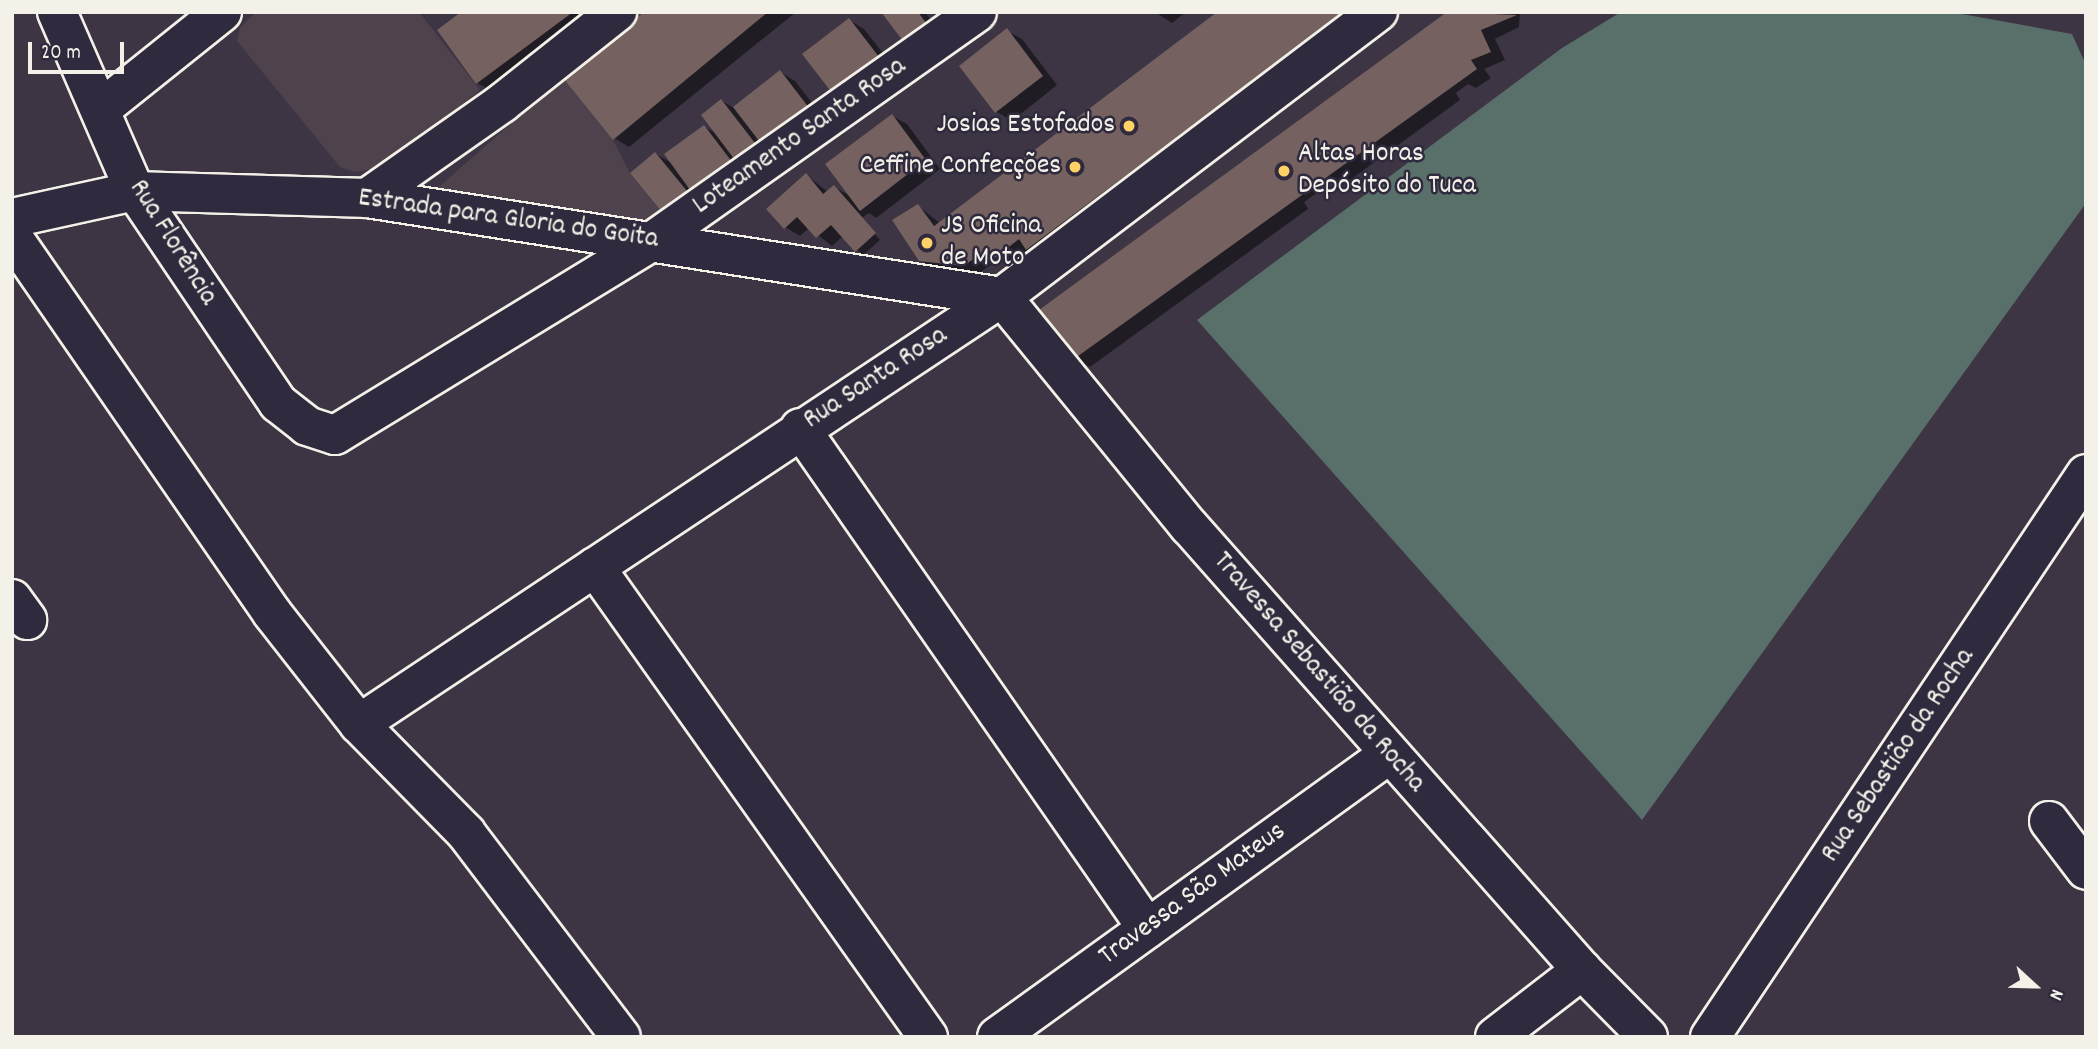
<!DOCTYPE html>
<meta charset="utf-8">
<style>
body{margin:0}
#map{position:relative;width:2098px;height:1049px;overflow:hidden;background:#3d3544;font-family:Dekko,sans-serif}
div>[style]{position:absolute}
.built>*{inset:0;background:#4e424c}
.green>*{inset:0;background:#596f69}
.shadow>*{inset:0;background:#0007}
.building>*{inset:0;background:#746160}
.roads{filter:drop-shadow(2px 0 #f4f1e8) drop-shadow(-2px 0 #f4f1e8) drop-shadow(0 2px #f4f1e8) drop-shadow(0 -2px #f4f1e8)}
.minor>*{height:38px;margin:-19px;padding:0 19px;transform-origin:19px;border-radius:19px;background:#2f2a3d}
.major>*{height:38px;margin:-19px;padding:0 19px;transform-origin:19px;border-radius:19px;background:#2f2a3d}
.dots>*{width:19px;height:19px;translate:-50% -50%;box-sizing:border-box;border:4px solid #2f2a3d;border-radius:50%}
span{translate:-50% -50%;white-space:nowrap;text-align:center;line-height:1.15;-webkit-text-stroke:5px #2f2a3d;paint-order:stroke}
.poi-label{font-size:28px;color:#f4f1e8}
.right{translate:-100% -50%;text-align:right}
.left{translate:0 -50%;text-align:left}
.street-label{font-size:28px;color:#f4f1e8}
.frame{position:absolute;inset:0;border:14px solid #f4f1e8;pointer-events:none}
.north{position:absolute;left:2000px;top:951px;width:70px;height:70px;-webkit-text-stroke:5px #2f2a3d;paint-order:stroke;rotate:112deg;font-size:19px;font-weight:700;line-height:28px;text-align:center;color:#f4f1e8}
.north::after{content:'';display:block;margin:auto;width:24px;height:32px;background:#f4f1e8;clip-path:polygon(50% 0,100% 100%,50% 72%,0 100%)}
.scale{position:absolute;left:28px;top:42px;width:96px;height:32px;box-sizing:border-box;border:4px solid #f4f1e8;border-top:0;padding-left:9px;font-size:21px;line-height:24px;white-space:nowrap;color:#f4f1e8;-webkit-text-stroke:5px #2f2a3d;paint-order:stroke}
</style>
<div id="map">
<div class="built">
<div style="clip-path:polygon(256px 12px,419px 12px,480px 90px,380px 168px,355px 172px,340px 167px,237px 41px,240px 28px)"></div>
<div style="clip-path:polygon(563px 78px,613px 140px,630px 173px,681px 237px,418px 205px)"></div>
</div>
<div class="green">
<div style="clip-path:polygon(1621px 12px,1951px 12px,2072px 34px,2086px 65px,2086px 203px,1642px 820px,1197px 320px,1562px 48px)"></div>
</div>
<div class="shadow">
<div style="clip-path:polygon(464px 12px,599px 12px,493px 91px,477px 83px)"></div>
<div style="clip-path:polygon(647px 12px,796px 12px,629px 147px,614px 138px)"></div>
<div style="clip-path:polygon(884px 12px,925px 12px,946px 40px)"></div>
<div style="clip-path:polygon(1155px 12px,1186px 12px,1172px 23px)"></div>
<div style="clip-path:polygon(1222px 12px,1369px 12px,1042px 257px,1030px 250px,1011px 265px,1000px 259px,979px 273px,936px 269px,920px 260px,918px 206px,940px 223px)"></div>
<div style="clip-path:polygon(1449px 12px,1520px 12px,1519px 27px,1495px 39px,1505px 60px,1484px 69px,1491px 78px,1476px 88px,1468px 84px,1456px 93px,1460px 100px,1339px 188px,1331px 183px,1304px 202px,1308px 209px,1090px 367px,1075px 358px)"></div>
<div style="clip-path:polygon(849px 20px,864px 29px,900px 75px,856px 110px)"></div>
<div style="clip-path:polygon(1007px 31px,1022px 39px,1057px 85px,1012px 121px,997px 112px,961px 66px)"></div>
<div style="clip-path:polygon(780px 72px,795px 81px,830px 126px,682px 224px,656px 154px,673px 164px,704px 127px,718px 134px,722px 101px,734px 108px)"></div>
<div style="clip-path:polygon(892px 116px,907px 124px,940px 169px,876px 218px,869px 213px,861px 218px,880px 240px,863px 255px,843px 236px,832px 246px,809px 228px,800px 236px,785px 227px,806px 175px,828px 192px,834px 187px,852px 197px)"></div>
</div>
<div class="building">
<div style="clip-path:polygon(461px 12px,573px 12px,476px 84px,437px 30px)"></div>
<div style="clip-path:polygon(644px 12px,768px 12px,613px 140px,563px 78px)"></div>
<div style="clip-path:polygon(881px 12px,918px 12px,932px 31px,909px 49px)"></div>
<div style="clip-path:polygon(1217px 12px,1344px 12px,1026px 250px,1019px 239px,995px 258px,988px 248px,964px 266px,919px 261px,892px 220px,918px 204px,934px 226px)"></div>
<div style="clip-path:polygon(1447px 12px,1517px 15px,1481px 30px,1491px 52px,1471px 60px,1477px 69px,1074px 359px,1039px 310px)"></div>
<div style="clip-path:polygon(849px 18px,886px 66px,839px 102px,802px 54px)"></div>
<div style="clip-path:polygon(1007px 28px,1043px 76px,995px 113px,959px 66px)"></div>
<div style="clip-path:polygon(780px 70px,816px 117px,769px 154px,733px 107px)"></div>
<div style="clip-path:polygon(721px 99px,765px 156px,744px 172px,701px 115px)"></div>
<div style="clip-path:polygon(892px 114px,926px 160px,860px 211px,825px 164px)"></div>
<div style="clip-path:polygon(704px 125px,742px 175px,701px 205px,664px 154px)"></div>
<div style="clip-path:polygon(655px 152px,691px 196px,665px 216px,630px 173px)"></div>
<div style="clip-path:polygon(806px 173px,823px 194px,834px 185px,876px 233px,855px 252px,831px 225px,816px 238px,797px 217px,784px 229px,766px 209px)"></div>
</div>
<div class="roads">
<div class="minor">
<div style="left:57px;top:12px;width:195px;rotate:66.5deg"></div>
<div style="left:135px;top:191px;width:256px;rotate:56deg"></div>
<div style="left:278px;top:403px;width:37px;rotate:38deg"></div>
<div style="left:307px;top:426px;width:29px;rotate:18deg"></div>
<div style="left:335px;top:435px;width:374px;rotate:-31.4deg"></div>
<div style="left:654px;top:240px;width:395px;rotate:-35.2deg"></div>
<div style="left:101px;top:109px;width:155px;rotate:-38.7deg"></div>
<div style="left:367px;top:198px;width:165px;rotate:-35.1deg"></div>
<div style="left:502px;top:103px;width:147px;rotate:-38.4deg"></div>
<div style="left:12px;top:218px;width:126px;rotate:-12.4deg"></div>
<div style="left:12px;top:236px;width:458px;rotate:55.4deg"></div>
<div style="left:272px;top:613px;width:141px;rotate:51.9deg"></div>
<div style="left:359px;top:724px;width:153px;rotate:45.5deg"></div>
<div style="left:466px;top:833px;width:256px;rotate:52.8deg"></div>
<div style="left:800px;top:428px;width:609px;rotate:55.24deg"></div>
<div style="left:595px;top:567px;width:576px;rotate:54.68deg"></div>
<div style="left:12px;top:599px;width:26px;rotate:54deg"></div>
<div style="left:359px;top:724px;width:772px;rotate:-33.59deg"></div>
<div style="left:1002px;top:297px;width:296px;rotate:50.8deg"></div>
<div style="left:1189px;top:526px;width:593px;rotate:48.49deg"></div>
<div style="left:1582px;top:970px;width:94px;rotate:45.4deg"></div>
<div style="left:2049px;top:821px;width:61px;rotate:52.9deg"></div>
<div style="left:997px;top:1037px;width:484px;rotate:-35.8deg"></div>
<div style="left:1495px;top:1037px;width:110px;rotate:-37.6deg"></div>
<div style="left:1710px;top:1037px;width:677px;rotate:-56.26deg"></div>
</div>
<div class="major">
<div style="left:135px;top:191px;width:232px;rotate:1.7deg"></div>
<div style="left:367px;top:198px;width:643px;rotate:8.86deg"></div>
<div style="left:1002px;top:297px;width:472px;rotate:-37.2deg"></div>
</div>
</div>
<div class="dots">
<div style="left:1129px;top:126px;background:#ffd166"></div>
<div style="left:1075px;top:167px;background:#ffd166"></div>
<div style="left:1284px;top:171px;background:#ffd166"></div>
<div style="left:927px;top:243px;background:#ffd166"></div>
</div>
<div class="poi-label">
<span class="right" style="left:1115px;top:126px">Josias Estofados</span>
<span class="left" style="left:1298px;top:171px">Altas Horas<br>Depósito do Tuca</span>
<span class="right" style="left:1061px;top:167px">Ceffine Confecções</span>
<span class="left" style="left:941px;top:243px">JS Oficina<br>de Moto</span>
</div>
<div class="street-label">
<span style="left:800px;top:137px;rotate:-35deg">Loteamento Santa Rosa</span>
<span style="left:508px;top:220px;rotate:8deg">Estrada para Gloria do Goita</span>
<span style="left:172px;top:243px;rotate:58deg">Rua Florência</span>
<span style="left:876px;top:379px;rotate:-33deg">Rua Santa Rosa</span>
<span style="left:1318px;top:673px;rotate:49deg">Travessa Sebastião da Rocha</span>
<span style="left:1899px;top:756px;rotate:-56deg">Rua Sebastião da Rocha</span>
<span style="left:1193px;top:895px;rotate:-36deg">Travessa São Mateus</span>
</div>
<div class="frame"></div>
<div class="north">N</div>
<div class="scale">20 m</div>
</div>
